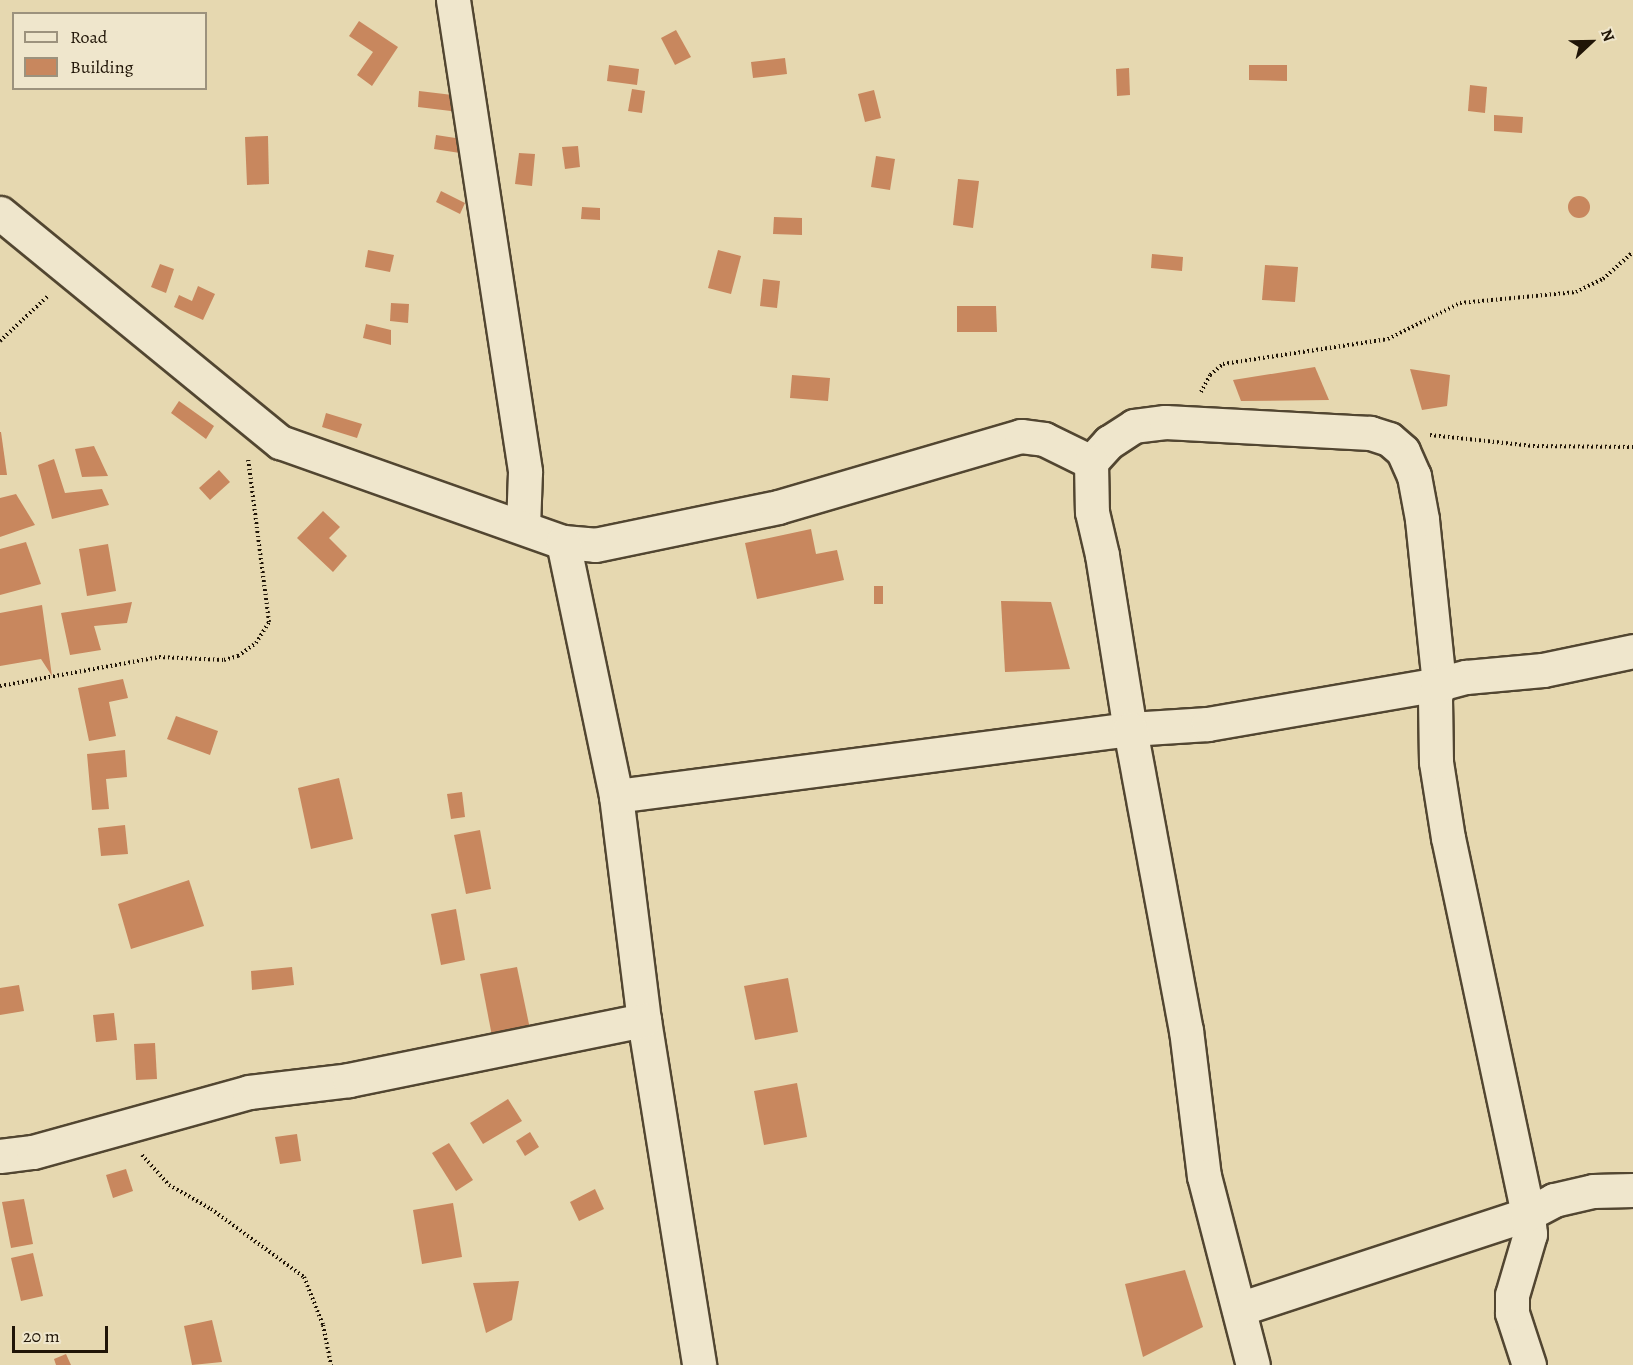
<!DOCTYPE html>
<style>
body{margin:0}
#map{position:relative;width:1633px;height:1365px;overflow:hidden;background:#e6d8b0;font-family:Alegreya,serif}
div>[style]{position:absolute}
.building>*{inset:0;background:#c8875e}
.round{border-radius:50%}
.path>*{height:4px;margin-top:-2px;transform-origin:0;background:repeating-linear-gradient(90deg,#201507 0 1.5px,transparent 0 4.5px)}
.roads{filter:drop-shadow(2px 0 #524631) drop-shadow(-2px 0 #524631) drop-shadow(0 2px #524631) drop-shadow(0 -2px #524631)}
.minor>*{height:33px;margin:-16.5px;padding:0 16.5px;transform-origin:16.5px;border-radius:16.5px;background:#efe6cc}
span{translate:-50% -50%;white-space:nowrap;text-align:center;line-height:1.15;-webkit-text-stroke:4.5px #efe6cc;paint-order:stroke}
.legend{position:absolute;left:12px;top:12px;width:195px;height:78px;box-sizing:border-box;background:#efe6cc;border:2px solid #9c927d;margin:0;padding:8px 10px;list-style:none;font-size:18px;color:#201507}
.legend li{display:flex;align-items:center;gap:12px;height:30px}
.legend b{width:30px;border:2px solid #9c927d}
.north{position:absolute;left:1561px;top:12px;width:60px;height:60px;-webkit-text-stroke:4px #efe6cc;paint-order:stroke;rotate:68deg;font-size:16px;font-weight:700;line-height:24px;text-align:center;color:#201507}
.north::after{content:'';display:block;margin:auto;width:21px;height:27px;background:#201507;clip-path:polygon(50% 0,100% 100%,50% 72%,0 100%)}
.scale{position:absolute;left:12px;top:1326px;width:96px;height:27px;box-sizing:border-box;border:3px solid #201507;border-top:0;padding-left:8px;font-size:18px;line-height:21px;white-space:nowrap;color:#201507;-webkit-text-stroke:4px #efe6cc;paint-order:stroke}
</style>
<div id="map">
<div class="building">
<div style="clip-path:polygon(359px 21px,398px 47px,372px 86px,357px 75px,373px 52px,349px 36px)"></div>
<div style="clip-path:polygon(676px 30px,691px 57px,675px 65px,661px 38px)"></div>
<div style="clip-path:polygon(785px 58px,787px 74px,753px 78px,751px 62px)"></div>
<div style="clip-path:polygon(609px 65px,639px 69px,637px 85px,607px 81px)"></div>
<div style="clip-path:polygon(1249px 65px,1287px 65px,1287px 81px,1249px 80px)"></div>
<div style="clip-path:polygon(1129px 68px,1130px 95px,1117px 96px,1116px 69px)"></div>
<div style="clip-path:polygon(1470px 85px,1487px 87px,1485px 113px,1468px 111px)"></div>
<div style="clip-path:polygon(632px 89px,645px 91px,642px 113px,628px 111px)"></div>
<div style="clip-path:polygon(874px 90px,881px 118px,865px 122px,858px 94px)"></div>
<div style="clip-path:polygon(419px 91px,461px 96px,459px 112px,418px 107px)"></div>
<div style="clip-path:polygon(1494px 115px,1523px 117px,1522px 133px,1494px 131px)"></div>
<div style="clip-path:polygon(436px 135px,462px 139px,460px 153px,434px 149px)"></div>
<div style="clip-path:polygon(268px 136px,269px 184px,247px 185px,245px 137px)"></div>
<div style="clip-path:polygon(578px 146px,580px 167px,565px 169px,562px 147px)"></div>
<div style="clip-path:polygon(519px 153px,535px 154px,532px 186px,515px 184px)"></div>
<div style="clip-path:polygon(876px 156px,895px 159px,890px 190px,871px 187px)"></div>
<div style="clip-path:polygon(958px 179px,979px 181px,973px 228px,953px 225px)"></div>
<div style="clip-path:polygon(441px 191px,465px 203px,460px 214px,436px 202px)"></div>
<div class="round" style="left:1568px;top:196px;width:22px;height:22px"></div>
<div style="clip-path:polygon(582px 207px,600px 208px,600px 220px,581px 219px)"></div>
<div style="clip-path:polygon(774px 217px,802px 218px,802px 235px,773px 234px)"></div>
<div style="clip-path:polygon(368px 250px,394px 255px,390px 272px,365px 267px)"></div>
<div style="clip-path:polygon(718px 250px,741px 256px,731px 294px,708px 288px)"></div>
<div style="clip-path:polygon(1152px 254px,1183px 257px,1182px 271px,1151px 268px)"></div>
<div style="clip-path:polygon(160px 264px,174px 269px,166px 293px,151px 287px)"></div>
<div style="clip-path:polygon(1265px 265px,1298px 267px,1295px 302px,1262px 300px)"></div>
<div style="clip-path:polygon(763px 279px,780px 281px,777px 308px,760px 306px)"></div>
<div style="clip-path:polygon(198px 286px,215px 294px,203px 320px,174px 307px,179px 295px,192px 301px)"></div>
<div style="clip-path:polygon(391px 303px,409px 304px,408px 323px,390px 321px)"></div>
<div style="clip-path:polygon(957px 306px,996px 306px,997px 332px,957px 332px)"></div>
<div style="clip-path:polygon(366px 324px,391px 330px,391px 345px,363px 338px)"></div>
<div style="clip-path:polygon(1315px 367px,1329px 400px,1241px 401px,1233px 380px)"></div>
<div style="clip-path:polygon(1410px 369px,1450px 375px,1447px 406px,1422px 410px)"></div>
<div style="clip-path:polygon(792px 375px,830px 378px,828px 401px,790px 398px)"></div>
<div style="clip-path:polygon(179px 401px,214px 426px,206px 439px,171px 413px)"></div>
<div style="clip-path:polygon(326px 413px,362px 424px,357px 438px,322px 427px)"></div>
<div style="clip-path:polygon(0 432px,1px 432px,7px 475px,0 475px)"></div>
<div style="clip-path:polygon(94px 446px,108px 476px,82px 477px,75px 449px)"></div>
<div style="clip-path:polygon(54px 459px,65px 493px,102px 489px,109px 505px,52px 519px,38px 465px)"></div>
<div style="clip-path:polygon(219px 470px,230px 482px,210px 500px,199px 488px)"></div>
<div style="clip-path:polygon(16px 494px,35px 525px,0 537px,0 498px)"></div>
<div style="clip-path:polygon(323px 511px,340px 527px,329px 538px,347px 556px,333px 572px,297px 538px)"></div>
<div style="clip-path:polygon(811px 529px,816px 554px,837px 550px,844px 580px,757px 599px,745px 543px)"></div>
<div style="clip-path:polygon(26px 542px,41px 584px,0 595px,0 549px)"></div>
<div style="clip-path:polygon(108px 544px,116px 591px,87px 596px,79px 549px)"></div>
<div style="clip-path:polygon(874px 586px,883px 586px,883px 604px,874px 604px)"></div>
<div style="clip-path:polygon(1001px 601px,1051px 602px,1070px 669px,1005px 672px)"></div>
<div style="clip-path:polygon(132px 602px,127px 623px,94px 626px,101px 650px,70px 655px,61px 613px)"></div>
<div style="clip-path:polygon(42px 605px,52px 676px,41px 659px,0 666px,0 613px)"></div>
<div style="clip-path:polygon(123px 679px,128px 698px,109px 702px,116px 736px,89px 741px,78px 688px)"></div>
<div style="clip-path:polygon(176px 716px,218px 731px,210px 755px,167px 739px)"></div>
<div style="clip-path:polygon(125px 750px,127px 777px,106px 779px,109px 809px,92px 810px,87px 754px)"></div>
<div style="clip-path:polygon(339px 778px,353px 839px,311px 849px,298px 788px)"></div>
<div style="clip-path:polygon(462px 792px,465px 817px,451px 819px,447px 794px)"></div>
<div style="clip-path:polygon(125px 825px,128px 854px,101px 856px,98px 828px)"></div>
<div style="clip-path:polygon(480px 830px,491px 889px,466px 894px,454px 835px)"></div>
<div style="clip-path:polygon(189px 880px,204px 926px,131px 949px,118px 904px)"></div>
<div style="clip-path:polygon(456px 909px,465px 960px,441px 965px,431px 914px)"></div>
<div style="clip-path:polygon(292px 967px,294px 985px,252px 990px,251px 971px)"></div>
<div style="clip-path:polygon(517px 967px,530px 1029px,492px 1036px,480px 974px)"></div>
<div style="clip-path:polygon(788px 978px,798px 1032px,755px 1040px,744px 986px)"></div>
<div style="clip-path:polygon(19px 985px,24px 1011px,0 1015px,0 988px)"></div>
<div style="clip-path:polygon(114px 1013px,117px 1040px,96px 1042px,93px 1015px)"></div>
<div style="clip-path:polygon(155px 1043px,157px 1079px,136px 1080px,134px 1044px)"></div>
<div style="clip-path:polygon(797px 1083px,807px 1137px,764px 1145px,754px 1091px)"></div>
<div style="clip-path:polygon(508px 1099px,522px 1121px,483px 1144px,470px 1123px)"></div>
<div style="clip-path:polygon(530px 1132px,539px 1147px,525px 1156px,516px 1141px)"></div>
<div style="clip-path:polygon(297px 1134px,301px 1161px,280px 1164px,275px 1137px)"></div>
<div style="clip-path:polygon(449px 1143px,473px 1180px,456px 1191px,432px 1153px)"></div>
<div style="clip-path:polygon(126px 1169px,133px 1191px,113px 1198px,106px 1175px)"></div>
<div style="clip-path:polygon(595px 1189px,604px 1209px,579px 1221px,570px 1202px)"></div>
<div style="clip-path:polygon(24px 1199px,33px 1244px,11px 1248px,2px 1202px)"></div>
<div style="clip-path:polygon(453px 1203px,462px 1257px,422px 1264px,413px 1210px)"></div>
<div style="clip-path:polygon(33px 1253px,43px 1296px,21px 1301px,11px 1258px)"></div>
<div style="clip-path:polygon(1185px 1270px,1203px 1327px,1143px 1357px,1125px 1284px)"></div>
<div style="clip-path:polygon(519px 1281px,512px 1320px,486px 1333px,473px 1283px)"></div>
<div style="clip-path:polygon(212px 1320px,222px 1362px,192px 1365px,184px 1326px)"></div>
<div style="clip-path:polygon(66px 1354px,71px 1365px,56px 1365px,54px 1359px)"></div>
</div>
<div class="path">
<div style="left:0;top:341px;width:67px;rotate:-43.2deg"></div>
<div style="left:1201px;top:392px;width:19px;rotate:-62deg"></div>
<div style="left:1210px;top:375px;width:17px;rotate:-40deg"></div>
<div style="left:1223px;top:364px;width:167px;rotate:-8.6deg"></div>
<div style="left:1388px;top:339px;width:80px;rotate:-26.6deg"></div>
<div style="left:1460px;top:303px;width:117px;rotate:-5.4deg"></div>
<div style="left:1576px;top:292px;width:30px;rotate:-26deg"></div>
<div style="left:1603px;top:279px;width:40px;rotate:-42deg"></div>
<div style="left:1430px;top:435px;width:104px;rotate:6.1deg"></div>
<div style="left:1533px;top:446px;width:100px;rotate:0.6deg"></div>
<div style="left:0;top:686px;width:162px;rotate:-10.3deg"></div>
<div style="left:159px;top:657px;width:65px;rotate:2.6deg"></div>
<div style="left:224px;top:660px;width:15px;rotate:-16deg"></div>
<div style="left:238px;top:656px;width:22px;rotate:-36deg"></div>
<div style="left:256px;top:643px;width:25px;rotate:-58deg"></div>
<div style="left:269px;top:622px;width:165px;rotate:-97.3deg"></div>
<div style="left:142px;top:1155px;width:40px;rotate:48deg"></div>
<div style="left:169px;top:1185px;width:48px;rotate:29.7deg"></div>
<div style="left:211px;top:1209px;width:115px;rotate:36.2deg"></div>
<div style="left:304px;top:1277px;width:52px;rotate:68.4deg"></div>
<div style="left:323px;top:1325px;width:41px;rotate:78.7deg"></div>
</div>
<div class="roads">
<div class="minor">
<div style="left:453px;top:0;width:477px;rotate:81.3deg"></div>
<div style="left:525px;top:472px;width:55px;rotate:92.1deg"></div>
<div style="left:0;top:213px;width:362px;rotate:39.3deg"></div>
<div style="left:280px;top:442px;width:300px;rotate:19.5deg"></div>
<div style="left:563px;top:542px;width:32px;rotate:5deg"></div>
<div style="left:595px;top:545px;width:187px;rotate:-11.7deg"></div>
<div style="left:778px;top:507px;width:253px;rotate:-16.3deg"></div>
<div style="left:1021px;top:436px;width:23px;rotate:7deg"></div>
<div style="left:1044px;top:439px;width:52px;rotate:26.1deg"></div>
<div style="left:563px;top:542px;width:259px;rotate:78.2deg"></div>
<div style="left:616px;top:796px;width:226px;rotate:82.9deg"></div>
<div style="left:644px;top:1020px;width:349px;rotate:80.9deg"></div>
<div style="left:616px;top:796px;width:518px;rotate:-7.43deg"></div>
<div style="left:1130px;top:729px;width:78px;rotate:-3.7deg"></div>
<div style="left:1208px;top:724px;width:234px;rotate:-9.8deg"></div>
<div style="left:1439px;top:684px;width:166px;rotate:-95.9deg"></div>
<div style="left:1422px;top:519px;width:44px;rotate:-100.5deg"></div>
<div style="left:1414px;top:476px;width:27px;rotate:-114deg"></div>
<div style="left:1403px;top:451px;width:18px;rotate:-139deg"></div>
<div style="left:1389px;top:439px;width:20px;rotate:-162deg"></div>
<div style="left:1370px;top:433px;width:205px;rotate:-176.9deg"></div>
<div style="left:1165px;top:422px;width:31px;rotate:173deg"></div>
<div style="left:1134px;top:426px;width:30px;rotate:147deg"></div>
<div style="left:1109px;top:442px;width:27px;rotate:132deg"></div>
<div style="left:1091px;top:462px;width:50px;rotate:88.9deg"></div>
<div style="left:1092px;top:512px;width:44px;rotate:76.9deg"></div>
<div style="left:1102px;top:555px;width:176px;rotate:80.9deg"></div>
<div style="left:1130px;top:729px;width:306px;rotate:79.5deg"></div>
<div style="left:1186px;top:1030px;width:147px;rotate:83deg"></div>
<div style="left:1204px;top:1176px;width:195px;rotate:75.5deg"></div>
<div style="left:0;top:1156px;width:33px;rotate:-7deg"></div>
<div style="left:33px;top:1152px;width:224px;rotate:-15.5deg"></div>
<div style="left:249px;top:1092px;width:101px;rotate:-6.8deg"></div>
<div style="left:349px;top:1080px;width:301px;rotate:-11.5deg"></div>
<div style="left:1239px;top:1309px;width:304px;rotate:-18.2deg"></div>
<div style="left:1528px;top:1214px;width:30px;rotate:-28deg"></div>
<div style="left:1554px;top:1200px;width:40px;rotate:-13deg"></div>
<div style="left:1593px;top:1191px;width:40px;rotate:-1.4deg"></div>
<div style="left:1529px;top:1365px;width:55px;rotate:-108.1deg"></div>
<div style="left:1512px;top:1313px;width:18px;rotate:-90deg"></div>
<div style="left:1512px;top:1295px;width:64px;rotate:-73.6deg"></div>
<div style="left:1530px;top:1234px;width:20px;rotate:-96deg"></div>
<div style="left:1528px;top:1214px;width:384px;rotate:-102deg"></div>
<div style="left:1448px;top:838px;width:77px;rotate:-99deg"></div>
<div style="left:1436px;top:762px;width:65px;rotate:-90.9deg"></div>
<div style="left:1435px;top:697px;width:14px;rotate:-73deg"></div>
<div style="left:1439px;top:684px;width:28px;rotate:-15deg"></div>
<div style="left:1466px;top:677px;width:77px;rotate:-5.2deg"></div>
<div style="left:1543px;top:670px;width:92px;rotate:-11.9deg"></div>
</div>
</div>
<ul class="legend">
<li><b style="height:8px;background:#efe6cc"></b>Road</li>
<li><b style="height:16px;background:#c8875e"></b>Building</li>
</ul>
<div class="north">N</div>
<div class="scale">20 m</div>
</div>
